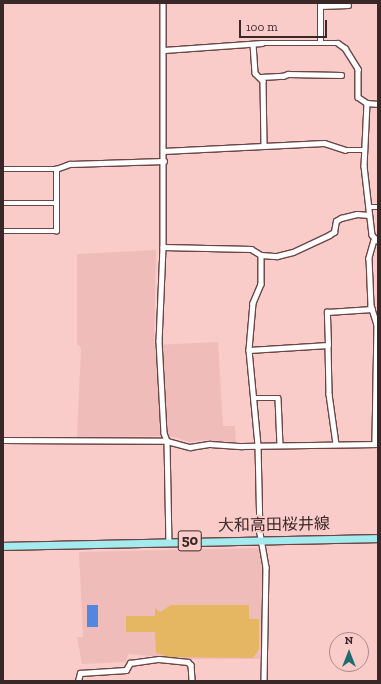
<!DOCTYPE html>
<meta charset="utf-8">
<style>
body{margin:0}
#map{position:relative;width:381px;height:684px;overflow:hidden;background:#f9ccca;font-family:"Zilla Slab","Noto Sans JP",serif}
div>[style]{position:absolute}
.built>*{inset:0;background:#efbcba}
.green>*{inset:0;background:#e5b763}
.water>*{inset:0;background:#5386e0}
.roads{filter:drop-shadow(1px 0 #6a4645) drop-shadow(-1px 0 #6a4645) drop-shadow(0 1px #6a4645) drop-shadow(0 -1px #6a4645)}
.street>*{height:4.5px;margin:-2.25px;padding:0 2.25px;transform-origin:2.25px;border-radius:2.25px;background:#fff}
.primary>*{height:7px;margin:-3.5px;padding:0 3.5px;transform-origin:3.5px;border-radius:3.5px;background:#a4ebef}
span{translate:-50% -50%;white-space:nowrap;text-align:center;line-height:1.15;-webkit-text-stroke:4px #f9ccca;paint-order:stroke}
.shield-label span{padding:1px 3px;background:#f9ccca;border:1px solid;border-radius:3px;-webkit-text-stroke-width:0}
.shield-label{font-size:15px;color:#392827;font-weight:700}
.street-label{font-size:16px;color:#392827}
.frame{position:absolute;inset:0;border:4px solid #392827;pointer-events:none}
.north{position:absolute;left:329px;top:632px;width:40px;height:40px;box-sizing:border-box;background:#f9ccca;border:1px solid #ac8a89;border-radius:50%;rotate:0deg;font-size:11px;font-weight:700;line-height:16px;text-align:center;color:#392827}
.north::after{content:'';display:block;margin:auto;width:14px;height:18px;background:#1f6b70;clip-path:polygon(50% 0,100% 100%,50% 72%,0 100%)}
.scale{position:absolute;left:239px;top:20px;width:88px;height:18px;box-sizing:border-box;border:2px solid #392827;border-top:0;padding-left:5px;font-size:12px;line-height:14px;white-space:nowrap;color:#392827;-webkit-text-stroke:3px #f9ccca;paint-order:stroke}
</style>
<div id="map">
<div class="built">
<div style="clip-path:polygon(156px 250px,154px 345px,218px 342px,223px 426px,235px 426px,236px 442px,205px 440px,189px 442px,175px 437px,159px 436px,77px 437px,81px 348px,77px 344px,77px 254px)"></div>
<div style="clip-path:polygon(260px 548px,263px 587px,262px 659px,187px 659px,128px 654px,126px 662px,82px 664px,77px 637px,83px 637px,79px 552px)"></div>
</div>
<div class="green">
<div style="clip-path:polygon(171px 605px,249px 605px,249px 619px,259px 619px,259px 649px,253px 658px,170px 657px,156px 653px,155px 632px,126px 632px,126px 616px,155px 616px,155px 608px,160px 612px)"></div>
</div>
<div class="water">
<div style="clip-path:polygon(87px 605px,98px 605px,98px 627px,87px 627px)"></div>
</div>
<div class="roads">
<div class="street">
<div style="left:163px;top:3px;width:244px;rotate:90deg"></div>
<div style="left:163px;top:247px;width:94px;rotate:92.4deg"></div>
<div style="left:159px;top:341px;width:92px;rotate:86.9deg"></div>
<div style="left:164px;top:433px;width:9px;rotate:69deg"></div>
<div style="left:167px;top:441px;width:100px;rotate:88.9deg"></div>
<div style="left:320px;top:6px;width:28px;rotate:-2deg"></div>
<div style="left:320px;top:42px;width:39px;rotate:-90deg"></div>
<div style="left:253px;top:44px;width:29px;rotate:86deg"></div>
<div style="left:255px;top:73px;width:11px;rotate:45deg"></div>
<div style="left:263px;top:81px;width:64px;rotate:89.1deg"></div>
<div style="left:164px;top:50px;width:98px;rotate:-4.1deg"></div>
<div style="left:262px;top:43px;width:76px"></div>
<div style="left:338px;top:43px;width:9px;rotate:36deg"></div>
<div style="left:345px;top:48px;width:25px;rotate:58deg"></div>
<div style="left:358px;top:69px;width:28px;rotate:90deg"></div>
<div style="left:358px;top:97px;width:11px;rotate:34deg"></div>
<div style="left:367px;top:103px;width:11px;rotate:5deg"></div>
<div style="left:261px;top:77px;width:22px;rotate:-3deg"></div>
<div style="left:283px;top:76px;width:5px;rotate:-22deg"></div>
<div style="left:288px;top:74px;width:53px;rotate:1.1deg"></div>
<div style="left:367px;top:103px;width:63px;rotate:92.7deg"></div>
<div style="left:364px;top:166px;width:69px;rotate:83.4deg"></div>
<div style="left:372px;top:235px;width:8px;rotate:45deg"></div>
<div style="left:163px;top:151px;width:161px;rotate:-2.8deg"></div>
<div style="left:324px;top:143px;width:22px;rotate:18deg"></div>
<div style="left:345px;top:150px;width:19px"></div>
<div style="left:3px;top:169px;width:53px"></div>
<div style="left:56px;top:169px;width:15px;rotate:-20deg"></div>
<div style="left:70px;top:164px;width:94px;rotate:-1.8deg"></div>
<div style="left:3px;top:203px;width:53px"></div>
<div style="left:369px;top:207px;width:9px"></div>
<div style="left:3px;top:231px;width:53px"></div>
<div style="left:56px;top:231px;width:62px;rotate:-90deg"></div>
<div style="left:374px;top:240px;width:19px;rotate:106deg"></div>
<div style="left:369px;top:258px;width:48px;rotate:87.6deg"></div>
<div style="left:371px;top:306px;width:19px;rotate:72deg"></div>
<div style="left:377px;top:324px;width:120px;rotate:91deg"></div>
<div style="left:163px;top:247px;width:88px;rotate:1.3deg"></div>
<div style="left:251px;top:249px;width:12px;rotate:31deg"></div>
<div style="left:261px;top:255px;width:16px;rotate:4deg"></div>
<div style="left:277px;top:256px;width:16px;rotate:-14deg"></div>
<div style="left:293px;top:252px;width:40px;rotate:-25deg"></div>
<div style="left:329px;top:235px;width:6px;rotate:-31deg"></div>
<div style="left:334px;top:232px;width:11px;rotate:-80deg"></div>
<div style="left:336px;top:221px;width:6px;rotate:-31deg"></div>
<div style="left:341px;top:218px;width:16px;rotate:-14deg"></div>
<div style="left:357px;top:214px;width:12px;rotate:5deg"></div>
<div style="left:261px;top:255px;width:29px;rotate:90deg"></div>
<div style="left:261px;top:284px;width:21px;rotate:113deg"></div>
<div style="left:253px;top:303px;width:47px;rotate:94.9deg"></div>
<div style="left:249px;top:350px;width:95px;rotate:84.6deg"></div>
<div style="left:258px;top:445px;width:88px;rotate:88.7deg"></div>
<div style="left:260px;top:533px;width:35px;rotate:80deg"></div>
<div style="left:266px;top:567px;width:114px;rotate:91deg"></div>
<div style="left:328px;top:345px;width:33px;rotate:-92deg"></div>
<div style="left:327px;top:312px;width:45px;rotate:-3.8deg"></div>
<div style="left:249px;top:350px;width:79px;rotate:-3.6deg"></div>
<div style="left:328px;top:345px;width:49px;rotate:88.8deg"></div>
<div style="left:329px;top:394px;width:50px;rotate:82deg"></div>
<div style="left:255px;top:398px;width:23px"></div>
<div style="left:278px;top:398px;width:47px;rotate:87.6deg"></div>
<div style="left:3px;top:440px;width:164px;rotate:0.3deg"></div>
<div style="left:167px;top:441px;width:24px;rotate:15deg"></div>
<div style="left:190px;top:447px;width:20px;rotate:-9deg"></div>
<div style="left:210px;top:444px;width:32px;rotate:4deg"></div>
<div style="left:242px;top:446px;width:136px;rotate:-0.8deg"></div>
<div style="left:78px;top:681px;width:8px;rotate:-76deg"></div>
<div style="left:80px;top:673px;width:46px;rotate:-3.7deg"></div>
<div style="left:126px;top:670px;width:8px;rotate:-60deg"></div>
<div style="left:130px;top:663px;width:29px;rotate:-8deg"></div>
<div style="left:159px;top:659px;width:29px;rotate:6deg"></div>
<div style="left:188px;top:662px;width:4px;rotate:45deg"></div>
<div style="left:191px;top:665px;width:16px;rotate:86deg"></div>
</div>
<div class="primary">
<div style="left:3px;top:546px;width:375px;rotate:-1.2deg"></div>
</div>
</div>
<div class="shield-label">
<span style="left:190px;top:541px">50</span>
</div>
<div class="street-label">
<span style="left:274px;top:525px;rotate:-1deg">大和高田桜井線</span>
</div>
<div class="frame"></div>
<div class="north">N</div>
<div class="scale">100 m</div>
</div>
